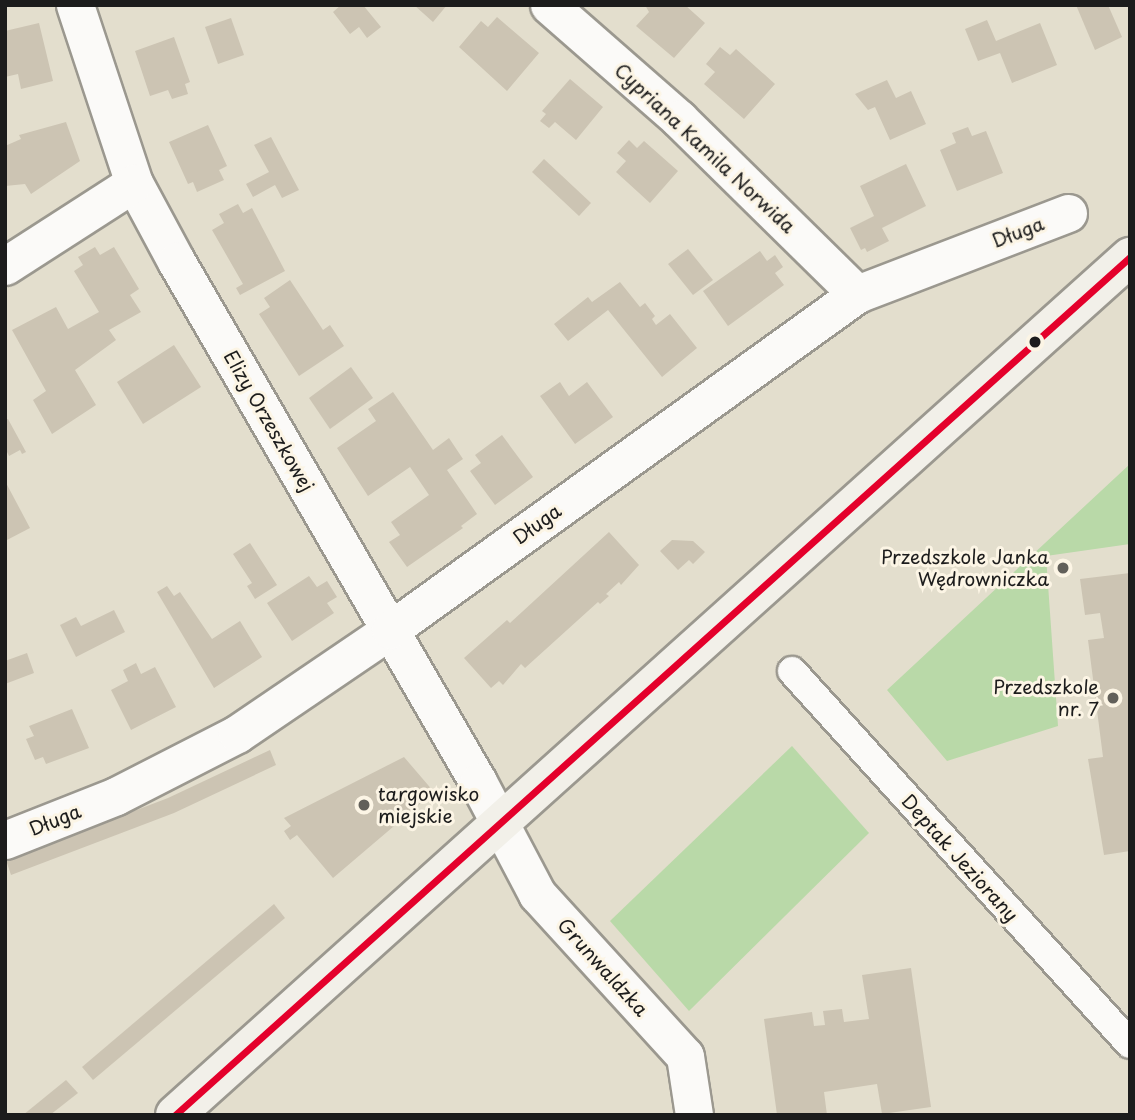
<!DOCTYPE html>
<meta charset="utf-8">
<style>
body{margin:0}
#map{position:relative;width:1135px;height:1120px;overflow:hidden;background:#e3decd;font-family:"Playpen Sans",sans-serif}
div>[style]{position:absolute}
.green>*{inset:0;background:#b9d9a8}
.building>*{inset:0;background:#ccc4b3}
.roads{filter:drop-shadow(2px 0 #9b988f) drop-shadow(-2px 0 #9b988f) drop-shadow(0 2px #9b988f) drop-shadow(0 -2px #9b988f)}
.pedestrian>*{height:28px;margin:-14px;padding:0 14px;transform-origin:14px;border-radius:14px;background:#fbfaf8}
.minor>*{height:37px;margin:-18.5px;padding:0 18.5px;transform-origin:18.5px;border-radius:18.5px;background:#fbfaf8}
.secondary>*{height:38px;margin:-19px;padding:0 19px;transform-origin:19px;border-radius:19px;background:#f2f0e9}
.bus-1>*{height:7px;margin:-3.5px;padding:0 3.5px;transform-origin:3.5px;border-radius:3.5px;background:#e4002b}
.dots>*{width:19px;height:19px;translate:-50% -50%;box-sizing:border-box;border:4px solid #fcf5e5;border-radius:50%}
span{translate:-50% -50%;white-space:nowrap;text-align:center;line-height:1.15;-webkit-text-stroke:6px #fcf5e5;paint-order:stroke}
.street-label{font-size:19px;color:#1c1c1c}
.poi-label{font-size:19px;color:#1c1c1c}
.right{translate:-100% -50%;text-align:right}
.left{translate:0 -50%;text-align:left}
.frame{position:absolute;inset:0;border:7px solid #1c1c1c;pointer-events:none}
</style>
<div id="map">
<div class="green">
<div style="clip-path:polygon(1130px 464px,1130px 544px,1046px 556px,1058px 726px,947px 761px,887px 690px)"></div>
<div style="clip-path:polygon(792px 746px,869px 833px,689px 1011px,610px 921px)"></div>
</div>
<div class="building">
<div style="clip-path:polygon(341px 5px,363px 5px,381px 27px,367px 38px,359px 27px,350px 34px,333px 12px)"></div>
<div style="clip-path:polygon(414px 5px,447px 5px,433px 22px)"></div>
<div style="clip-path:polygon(645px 5px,685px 5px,705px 23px,674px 58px,636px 26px,649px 12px)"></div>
<div style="clip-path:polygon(1076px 5px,1108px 5px,1122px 37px,1095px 50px)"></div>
<div style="clip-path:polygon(497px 17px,539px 53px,507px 91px,459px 47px,481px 21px,488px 27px)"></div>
<div style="clip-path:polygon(231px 18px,244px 55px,218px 64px,205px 27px)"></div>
<div style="clip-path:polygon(987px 20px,996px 41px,1040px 23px,1057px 65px,1012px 83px,1000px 53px,978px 61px,965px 29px)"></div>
<div style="clip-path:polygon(39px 23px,53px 81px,21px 89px,18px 74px,5px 77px,5px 31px)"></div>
<div style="clip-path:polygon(174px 37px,190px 82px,185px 84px,188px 94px,172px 99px,168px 90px,150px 96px,135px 51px)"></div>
<div style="clip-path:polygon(720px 47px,730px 55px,736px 49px,775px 84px,744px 119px,704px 84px,715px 72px,706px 64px)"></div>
<div style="clip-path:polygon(570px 79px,603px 107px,576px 140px,555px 122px,549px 128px,540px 121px,546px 114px,542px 111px)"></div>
<div style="clip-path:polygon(887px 80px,896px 98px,911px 91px,926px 124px,890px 140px,875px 107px,868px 110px,855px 94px)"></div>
<div style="clip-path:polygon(66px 122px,80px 161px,31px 194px,25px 184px,5px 186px,5px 146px,21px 139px,19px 135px)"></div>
<div style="clip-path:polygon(208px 125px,227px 166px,219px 170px,224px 180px,197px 192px,193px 182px,188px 184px,169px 142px)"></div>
<div style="clip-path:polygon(968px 127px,972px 136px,986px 131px,1003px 173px,957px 191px,940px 150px,956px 143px,952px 133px)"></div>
<div style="clip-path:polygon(271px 137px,299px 190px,282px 198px,275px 185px,253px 197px,246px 184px,269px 172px,254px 145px)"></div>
<div style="clip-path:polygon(629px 140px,637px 148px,644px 141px,678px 171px,650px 203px,616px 172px,626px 161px,617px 153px)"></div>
<div style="clip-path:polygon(544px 159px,591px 203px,579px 216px,532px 172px)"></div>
<div style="clip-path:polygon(906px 164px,926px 206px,882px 228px,889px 241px,867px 252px,865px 248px,861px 250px,850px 228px,874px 216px,860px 186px)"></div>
<div style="clip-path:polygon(238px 204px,243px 213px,252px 208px,285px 271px,240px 295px,236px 288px,243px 284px,212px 230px,224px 223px,219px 214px)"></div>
<div style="clip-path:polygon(95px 247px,100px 255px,114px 247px,139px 289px,130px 295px,141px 312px,109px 330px,116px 340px,75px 370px,96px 405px,52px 434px,33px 400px,46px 391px,12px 330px,56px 307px,68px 329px,99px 312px,74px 271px,83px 265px,78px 257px)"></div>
<div style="clip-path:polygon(688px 249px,713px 280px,693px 295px,668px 264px)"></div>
<div style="clip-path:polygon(760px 251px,767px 261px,775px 255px,783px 267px,775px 273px,784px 285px,728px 326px,703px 291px)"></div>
<div style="clip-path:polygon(290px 280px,323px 330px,330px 325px,344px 346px,299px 376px,259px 314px,270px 307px,264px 298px)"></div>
<div style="clip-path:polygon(620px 282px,640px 307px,645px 303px,655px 316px,652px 319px,656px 325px,670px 314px,697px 348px,662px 377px,608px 310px,568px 341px,554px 324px,588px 297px,592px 302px)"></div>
<div style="clip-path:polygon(174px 345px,201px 387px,143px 424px,117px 382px)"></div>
<div style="clip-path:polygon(351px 367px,373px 398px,330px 429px,309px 398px)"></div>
<div style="clip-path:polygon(560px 382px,569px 396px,587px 382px,613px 417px,575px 444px,540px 396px)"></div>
<div style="clip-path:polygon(393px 392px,433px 450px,449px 438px,463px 459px,447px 470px,477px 514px,461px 526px,463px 528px,407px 567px,389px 542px,400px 535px,391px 522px,429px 495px,410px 467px,368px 496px,337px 448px,376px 421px,368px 409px)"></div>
<div style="clip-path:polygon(8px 419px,26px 452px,22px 454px,20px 450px,9px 456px,5px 448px,5px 420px)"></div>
<div style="clip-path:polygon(502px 435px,533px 477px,495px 505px,470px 471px,481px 463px,475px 455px)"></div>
<div style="clip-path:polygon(5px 481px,30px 528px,5px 541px)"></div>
<div style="clip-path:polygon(609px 532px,639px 565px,621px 585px,619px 582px,606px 594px,609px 596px,600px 604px,598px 602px,525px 668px,521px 664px,503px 685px,499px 681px,491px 688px,464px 658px,507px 620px,510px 623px)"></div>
<div style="clip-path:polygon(672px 540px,693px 541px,705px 552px,693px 564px,689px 560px,678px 570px,660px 551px)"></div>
<div style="clip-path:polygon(250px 543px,277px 585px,255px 599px,247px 586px,252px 583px,233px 554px)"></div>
<div style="clip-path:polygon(1130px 573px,1130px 851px,1104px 855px,1088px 759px,1103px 757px,1088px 640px,1104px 638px,1100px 613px,1085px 615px,1080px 579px)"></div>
<div style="clip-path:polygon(309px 576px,317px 587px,327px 581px,337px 597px,327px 603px,334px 613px,292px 641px,267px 603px)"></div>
<div style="clip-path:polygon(167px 586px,174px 596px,180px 592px,212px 639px,240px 621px,262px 657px,214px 688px,157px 592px)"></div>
<div style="clip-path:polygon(114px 610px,125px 632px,76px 657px,60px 625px,76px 617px,81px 626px)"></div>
<div style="clip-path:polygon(27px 653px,34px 673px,5px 684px,5px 661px)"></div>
<div style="clip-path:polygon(136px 663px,141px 674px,155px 667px,176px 707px,131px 730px,111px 690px,128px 681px,123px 670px)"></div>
<div style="clip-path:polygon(72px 709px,89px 748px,46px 764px,43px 757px,35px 760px,26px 739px,34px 736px,29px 726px)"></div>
<div style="clip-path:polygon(270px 750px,276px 765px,174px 813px,11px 875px,6px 860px,168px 798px)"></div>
<div style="clip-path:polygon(404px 757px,434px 792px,333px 878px,297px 835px,290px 840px,284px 831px,291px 826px,284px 818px)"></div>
<div style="clip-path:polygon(274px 904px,285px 918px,93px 1080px,82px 1067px)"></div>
<div style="clip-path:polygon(911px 968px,931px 1107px,882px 1114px,877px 1084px,824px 1092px,827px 1115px,777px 1115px,764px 1019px,812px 1012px,814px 1026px,825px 1025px,823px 1011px,842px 1009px,844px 1022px,869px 1019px,862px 975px)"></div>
<div style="clip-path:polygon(66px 1080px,78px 1093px,50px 1115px,23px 1115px)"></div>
</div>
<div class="roads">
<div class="pedestrian">
<div style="left:792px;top:671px;width:503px;rotate:47.82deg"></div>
</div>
<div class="minor">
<div style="left:75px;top:5px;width:188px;rotate:71.7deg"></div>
<div style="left:134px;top:183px;width:89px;rotate:61.7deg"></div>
<div style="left:176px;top:261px;width:602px;rotate:59.9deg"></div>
<div style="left:478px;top:782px;width:127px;rotate:62.2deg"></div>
<div style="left:537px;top:894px;width:219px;rotate:47.6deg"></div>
<div style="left:685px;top:1056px;width:60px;rotate:81.3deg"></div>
<div style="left:549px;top:5px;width:173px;rotate:41.2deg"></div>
<div style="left:679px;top:119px;width:250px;rotate:44.5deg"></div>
<div style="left:5px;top:266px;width:153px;rotate:-32.8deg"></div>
<div style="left:5px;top:840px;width:119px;rotate:-21.6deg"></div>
<div style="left:116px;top:796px;width:136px;rotate:-27.1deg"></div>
<div style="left:237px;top:734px;width:185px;rotate:-34.2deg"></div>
<div style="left:390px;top:630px;width:575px;rotate:-35.73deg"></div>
<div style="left:857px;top:294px;width:226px;rotate:-21deg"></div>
</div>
<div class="secondary">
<div style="left:175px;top:1115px;width:1284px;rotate:-41.94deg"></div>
</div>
</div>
<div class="bus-1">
<div style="left:175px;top:1115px;width:1284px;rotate:-41.94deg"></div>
</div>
<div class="dots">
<div style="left:1035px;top:342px;background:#1c1c1c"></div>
<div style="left:1063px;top:568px;background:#62605a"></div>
<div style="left:1113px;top:698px;background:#62605a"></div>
<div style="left:364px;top:805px;background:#62605a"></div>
</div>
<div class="street-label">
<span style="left:705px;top:148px;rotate:43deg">Cypriana Kamila Norwida</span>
<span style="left:1018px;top:232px;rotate:-21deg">Długa</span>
<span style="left:269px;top:421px;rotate:60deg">Elizy Orzeszkowej</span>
<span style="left:537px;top:524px;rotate:-36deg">Długa</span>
<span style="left:55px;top:820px;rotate:-22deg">Długa</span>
<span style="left:960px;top:858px;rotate:48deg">Deptak Jeziorany</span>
<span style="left:603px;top:967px;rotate:48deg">Grunwaldzka</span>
</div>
<div class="poi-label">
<span class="right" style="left:1049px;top:568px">Przedszkole Janka<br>Wędrowniczka</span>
<span class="right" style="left:1099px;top:698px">Przedszkole<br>nr. 7</span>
<span class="left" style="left:378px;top:805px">targowisko<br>miejskie</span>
</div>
<div class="frame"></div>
</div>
